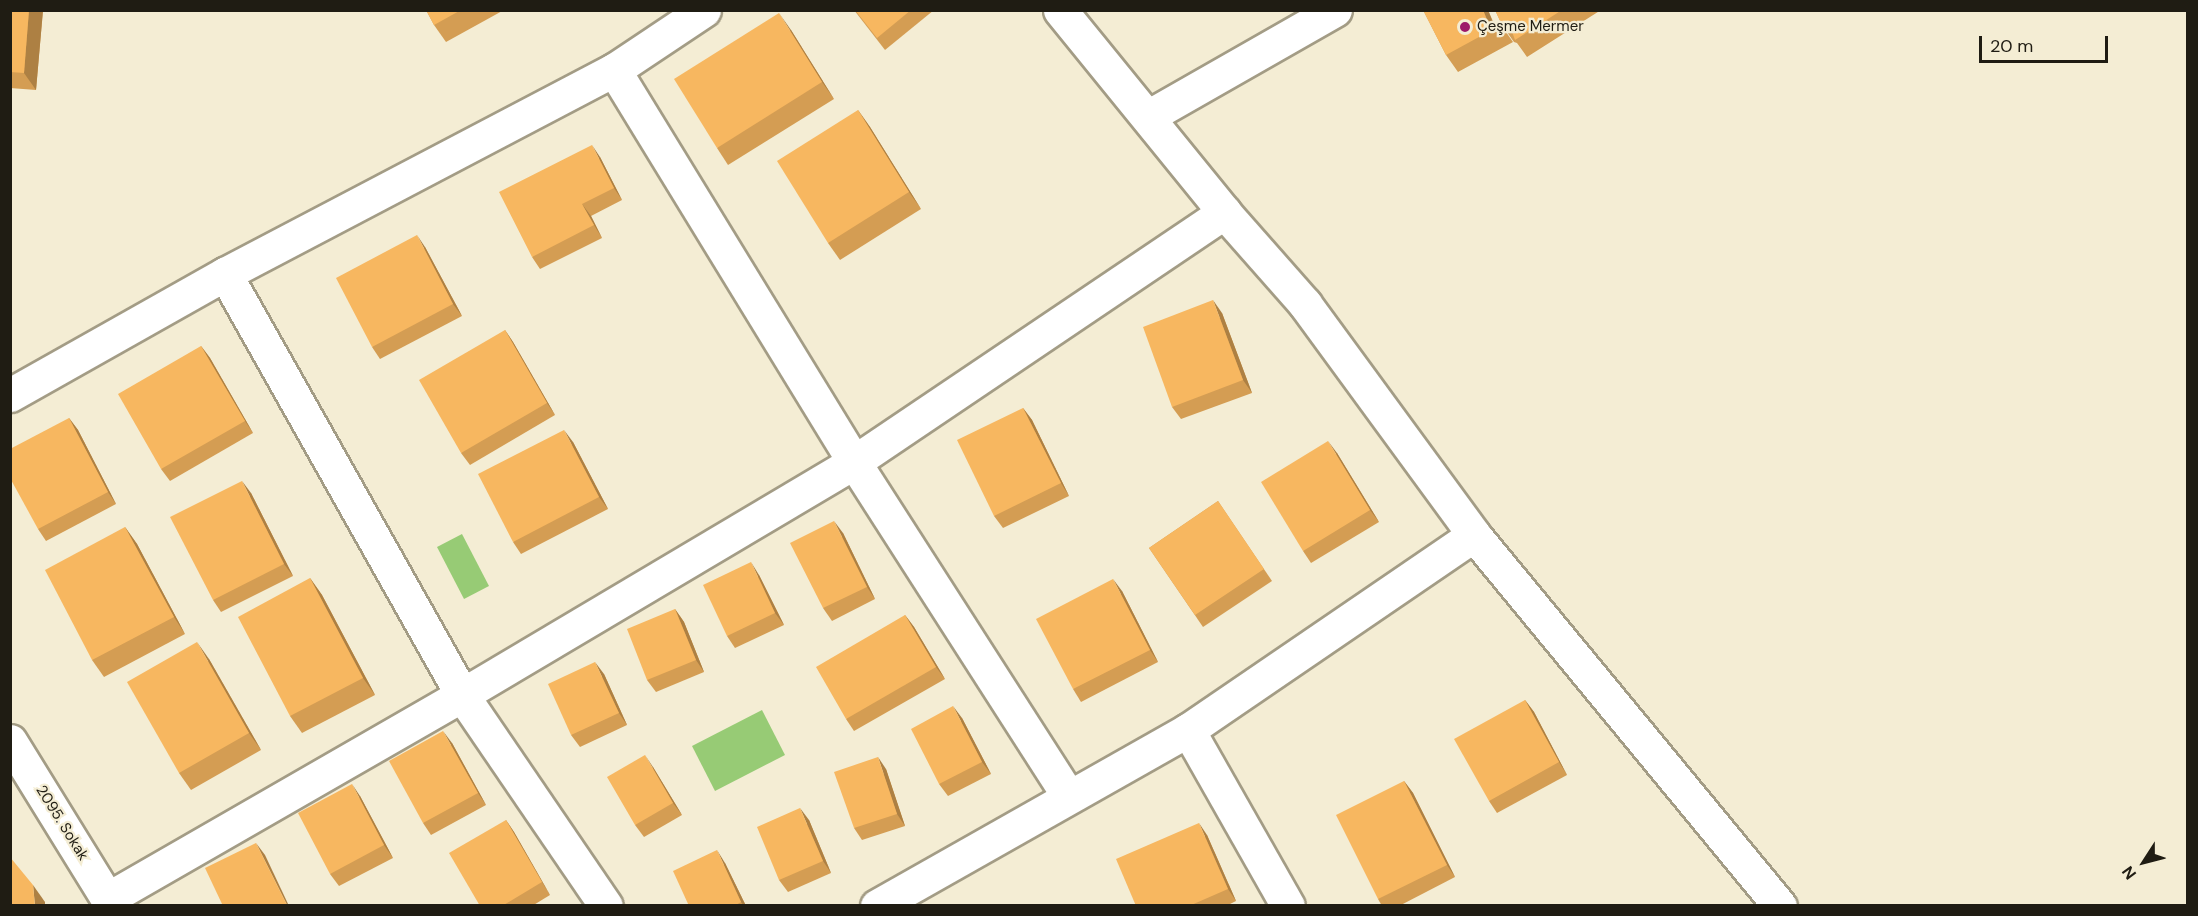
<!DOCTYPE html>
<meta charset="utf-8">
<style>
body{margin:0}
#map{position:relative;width:2198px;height:916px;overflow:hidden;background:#f4edd4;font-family:"DM Sans",sans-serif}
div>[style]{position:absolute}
.water>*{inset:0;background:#97cb75}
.roads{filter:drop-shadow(2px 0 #a39c85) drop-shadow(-2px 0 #a39c85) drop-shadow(0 2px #a39c85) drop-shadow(0 -2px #a39c85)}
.minor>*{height:33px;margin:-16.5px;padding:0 16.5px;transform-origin:16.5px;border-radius:16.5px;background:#fff}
.wall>*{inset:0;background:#d49d53}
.shaded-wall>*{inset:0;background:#ad8043}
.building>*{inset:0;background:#f7b760}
.dots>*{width:16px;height:16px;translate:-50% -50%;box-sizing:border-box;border:3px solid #f4edd4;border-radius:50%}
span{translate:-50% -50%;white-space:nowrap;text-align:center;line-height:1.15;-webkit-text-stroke:4.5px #f4edd4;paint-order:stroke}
.poi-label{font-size:15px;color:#1f1c13}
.left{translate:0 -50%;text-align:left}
.street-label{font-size:15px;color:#1f1c13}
.frame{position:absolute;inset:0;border:12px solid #1f1c13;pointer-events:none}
.north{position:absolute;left:2114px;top:832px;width:60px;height:60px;-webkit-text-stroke:4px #f4edd4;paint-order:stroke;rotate:234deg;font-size:16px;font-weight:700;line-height:24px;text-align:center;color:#1f1c13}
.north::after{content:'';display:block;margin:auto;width:21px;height:27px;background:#1f1c13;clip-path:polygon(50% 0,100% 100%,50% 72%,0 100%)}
.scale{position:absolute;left:1979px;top:36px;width:129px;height:27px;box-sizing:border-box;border:3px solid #1f1c13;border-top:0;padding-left:8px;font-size:18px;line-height:21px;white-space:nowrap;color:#1f1c13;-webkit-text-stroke:4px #f4edd4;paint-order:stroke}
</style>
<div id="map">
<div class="water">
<div style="clip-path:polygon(462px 534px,489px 586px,464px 599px,437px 547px)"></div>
<div style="clip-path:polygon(762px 710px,785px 755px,715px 791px,692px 746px)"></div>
</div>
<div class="roads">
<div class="minor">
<div style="left:1060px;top:10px;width:260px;rotate:50.9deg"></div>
<div style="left:1224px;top:212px;width:123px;rotate:48.6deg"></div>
<div style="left:1305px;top:304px;width:286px;rotate:53.8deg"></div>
<div style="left:1474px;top:535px;width:481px;rotate:50.5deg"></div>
<div style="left:614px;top:70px;width:460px;rotate:58.5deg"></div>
<div style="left:854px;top:462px;width:396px;rotate:57.3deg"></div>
<div style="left:1149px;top:116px;width:214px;rotate:-29.7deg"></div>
<div style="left:225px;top:274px;width:483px;rotate:60.6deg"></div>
<div style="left:462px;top:695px;width:255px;rotate:55.7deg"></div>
<div style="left:10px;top:395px;width:247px;rotate:-29.4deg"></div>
<div style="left:225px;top:274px;width:439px;rotate:-27.7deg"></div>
<div style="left:614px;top:70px;width:108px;rotate:-33.7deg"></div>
<div style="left:1188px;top:730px;width:202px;rotate:60.4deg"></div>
<div style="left:10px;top:741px;width:194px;rotate:58.3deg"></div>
<div style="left:109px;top:898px;width:407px;rotate:-29.9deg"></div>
<div style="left:462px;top:695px;width:456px;rotate:-30.7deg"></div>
<div style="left:854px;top:462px;width:447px;rotate:-34deg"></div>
<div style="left:877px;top:906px;width:357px;rotate:-29.5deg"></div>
<div style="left:1188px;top:730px;width:346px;rotate:-34.3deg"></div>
</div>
</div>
<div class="wall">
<div style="clip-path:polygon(10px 10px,43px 10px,36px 90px,10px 88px)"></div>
<div style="clip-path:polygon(426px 10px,504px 10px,446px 42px,434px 25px)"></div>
<div style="clip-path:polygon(854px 10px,934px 10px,885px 50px)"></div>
<div style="clip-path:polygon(1423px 10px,1488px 10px,1495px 26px,1501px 25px,1513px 42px,1458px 72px,1446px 55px)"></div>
<div style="clip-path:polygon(1495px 10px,1601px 10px,1527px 57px,1517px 43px,1514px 42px,1502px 25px)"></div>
<div style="clip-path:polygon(791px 30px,834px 99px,728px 165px,717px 148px)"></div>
<div style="clip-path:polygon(858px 110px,870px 127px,921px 209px,840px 260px,828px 243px)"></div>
<div style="clip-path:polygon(600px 157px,622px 200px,591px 216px,602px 238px,540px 269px,532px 257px)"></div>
<div style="clip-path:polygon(425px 247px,462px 316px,380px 359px,372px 347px)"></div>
<div style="clip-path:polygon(1222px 313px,1252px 393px,1181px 419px,1172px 407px)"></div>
<div style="clip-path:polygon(505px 330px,513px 342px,555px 415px,470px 465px,461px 453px)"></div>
<div style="clip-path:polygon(201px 346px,210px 358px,253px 433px,170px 481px,161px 469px)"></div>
<div style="clip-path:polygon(1023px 408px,1032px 420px,1069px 496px,1003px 528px,994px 516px)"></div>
<div style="clip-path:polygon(69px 418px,78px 430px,116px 504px,46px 541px,38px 529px)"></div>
<div style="clip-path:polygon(573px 442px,608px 509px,521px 554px,513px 542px)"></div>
<div style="clip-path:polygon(1337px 453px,1379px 522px,1311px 563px,1303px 551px)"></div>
<div style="clip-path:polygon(251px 493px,293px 576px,221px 612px,213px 600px)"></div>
<div style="clip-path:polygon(1218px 501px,1272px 581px,1203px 627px,1149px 548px)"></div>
<div style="clip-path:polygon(125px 527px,137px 544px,185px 634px,104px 677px,92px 660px)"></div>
<div style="clip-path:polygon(843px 533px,875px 599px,832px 621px,823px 608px)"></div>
<div style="clip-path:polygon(759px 575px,784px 625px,735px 648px,727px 636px)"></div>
<div style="clip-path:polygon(310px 578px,322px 595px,375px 695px,302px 733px,290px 716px)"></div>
<div style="clip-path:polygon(1122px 591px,1158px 662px,1081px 702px,1073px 689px)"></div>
<div style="clip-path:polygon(675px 609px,684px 622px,704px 672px,656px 692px,647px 680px)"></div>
<div style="clip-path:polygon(905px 615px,914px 627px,945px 679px,854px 731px,846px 719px)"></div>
<div style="clip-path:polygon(209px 659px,261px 750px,191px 790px,179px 773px)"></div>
<div style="clip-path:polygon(604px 674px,627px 725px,580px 747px,571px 735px)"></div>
<div style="clip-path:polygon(1525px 700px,1534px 712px,1567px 775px,1497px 813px,1489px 801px)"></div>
<div style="clip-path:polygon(962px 718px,991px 774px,948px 796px,939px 784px)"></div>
<div style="clip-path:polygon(452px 743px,486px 805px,431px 835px,423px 823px)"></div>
<div style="clip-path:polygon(653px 767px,682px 815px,644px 837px,635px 825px)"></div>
<div style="clip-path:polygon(886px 769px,905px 826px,862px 840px,854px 828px)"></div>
<div style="clip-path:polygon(1404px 781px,1413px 793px,1455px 877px,1399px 906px,1382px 906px,1378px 899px)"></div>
<div style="clip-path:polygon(360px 796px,393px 858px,339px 886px,330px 874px)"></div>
<div style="clip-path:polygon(506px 820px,514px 832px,550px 895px,532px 906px,480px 906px)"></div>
<div style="clip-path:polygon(809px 820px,831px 873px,788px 892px,779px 880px)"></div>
<div style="clip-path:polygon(1207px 835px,1236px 901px,1226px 906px,1136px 906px)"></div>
<div style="clip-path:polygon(725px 863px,746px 906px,689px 906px)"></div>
</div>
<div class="shaded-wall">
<div style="clip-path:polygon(29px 10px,43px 10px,36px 90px,24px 73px)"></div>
<div style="clip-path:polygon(1483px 10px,1488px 10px,1495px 28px,1490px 27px)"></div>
<div style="clip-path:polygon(779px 13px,791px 30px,834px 99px,822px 82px)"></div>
<div style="clip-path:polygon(858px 110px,870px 127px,921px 209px,909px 192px)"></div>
<div style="clip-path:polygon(592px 145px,600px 157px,622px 200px,614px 188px)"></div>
<div style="clip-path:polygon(582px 204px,591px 216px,602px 238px,594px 225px)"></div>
<div style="clip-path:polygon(417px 235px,425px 247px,462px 316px,453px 304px)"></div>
<div style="clip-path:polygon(1213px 300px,1222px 313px,1252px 393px,1243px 380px)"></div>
<div style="clip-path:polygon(505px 330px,513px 342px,555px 415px,547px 403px)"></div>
<div style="clip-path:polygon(201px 346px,210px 358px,253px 433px,245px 421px)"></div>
<div style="clip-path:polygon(1023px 408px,1032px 420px,1069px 496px,1061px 483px)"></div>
<div style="clip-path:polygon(69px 418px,78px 430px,116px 504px,108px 492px)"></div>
<div style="clip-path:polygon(564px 430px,573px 442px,608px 509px,599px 497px)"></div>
<div style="clip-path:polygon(1328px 441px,1337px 453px,1379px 522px,1370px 510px)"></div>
<div style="clip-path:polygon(242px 481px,251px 493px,293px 576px,284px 564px)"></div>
<div style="clip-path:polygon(834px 521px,843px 533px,875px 599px,867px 587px)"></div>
<div style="clip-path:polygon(125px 527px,137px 544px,185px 634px,174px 617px)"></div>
<div style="clip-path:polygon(751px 562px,759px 575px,784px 625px,775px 613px)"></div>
<div style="clip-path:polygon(310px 578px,322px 595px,375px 695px,363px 678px)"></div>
<div style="clip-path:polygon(1113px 579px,1122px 591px,1158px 662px,1150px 650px)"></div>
<div style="clip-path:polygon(675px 609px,684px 622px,704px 672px,696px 660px)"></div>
<div style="clip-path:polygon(905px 615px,914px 627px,945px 679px,936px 667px)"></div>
<div style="clip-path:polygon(197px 642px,209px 659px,261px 750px,249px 733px)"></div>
<div style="clip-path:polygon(595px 662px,604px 674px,627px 725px,619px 713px)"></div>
<div style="clip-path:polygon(1525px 700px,1534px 712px,1567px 775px,1559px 762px)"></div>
<div style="clip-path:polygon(953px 706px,962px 718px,991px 774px,982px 762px)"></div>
<div style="clip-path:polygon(443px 731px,452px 743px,486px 805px,478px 793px)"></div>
<div style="clip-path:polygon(645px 755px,653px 767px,682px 815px,673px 803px)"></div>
<div style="clip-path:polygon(878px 757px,886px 769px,905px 826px,897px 814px)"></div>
<div style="clip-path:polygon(1404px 781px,1413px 793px,1455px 877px,1447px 865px)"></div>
<div style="clip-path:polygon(352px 784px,360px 796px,393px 858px,384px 845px)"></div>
<div style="clip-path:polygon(800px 808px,809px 820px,831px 873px,823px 861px)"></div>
<div style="clip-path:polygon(506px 820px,514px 832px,550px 895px,542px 882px)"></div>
<div style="clip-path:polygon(1199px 823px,1207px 835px,1236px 901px,1228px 889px)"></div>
<div style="clip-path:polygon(256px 843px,265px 855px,289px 906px,287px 905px)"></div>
<div style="clip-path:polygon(717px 850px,725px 863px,746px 906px,744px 906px,741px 902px)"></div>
<div style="clip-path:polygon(33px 885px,45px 902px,45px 906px,35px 906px)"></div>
</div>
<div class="building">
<div style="clip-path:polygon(10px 10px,29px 10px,24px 73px,10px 72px)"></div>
<div style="clip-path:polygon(426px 10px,461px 10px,434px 25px)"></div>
<div style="clip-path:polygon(855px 10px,911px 10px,877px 38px)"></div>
<div style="clip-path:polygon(1423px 10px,1483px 10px,1490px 27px,1501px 25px,1446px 55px)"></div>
<div style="clip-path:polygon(1495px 10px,1562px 10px,1515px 40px,1511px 29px,1502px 25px)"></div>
<div style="clip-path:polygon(779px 13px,822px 82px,717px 148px,674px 79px)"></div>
<div style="clip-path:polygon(858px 110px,909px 192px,828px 243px,777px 161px)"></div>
<div style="clip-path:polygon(592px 145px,614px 188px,582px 204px,594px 225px,532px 257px,499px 192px)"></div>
<div style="clip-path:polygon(417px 235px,453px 304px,372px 347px,336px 278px)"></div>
<div style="clip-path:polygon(1213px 300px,1243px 380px,1172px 407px,1143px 327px)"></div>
<div style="clip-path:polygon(505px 330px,547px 403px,461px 453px,419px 380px)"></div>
<div style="clip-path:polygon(201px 346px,245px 421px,161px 469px,118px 394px)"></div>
<div style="clip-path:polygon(1023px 408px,1061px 483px,994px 516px,957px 440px)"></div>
<div style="clip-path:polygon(69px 418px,108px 492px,38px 529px,10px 478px,10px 449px)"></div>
<div style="clip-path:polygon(564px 430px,599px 497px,513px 542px,478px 474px)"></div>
<div style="clip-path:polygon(1328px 441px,1370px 510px,1303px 551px,1261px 482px)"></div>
<div style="clip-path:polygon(242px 481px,284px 564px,213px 600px,170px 517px)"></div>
<div style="clip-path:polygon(1218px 501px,1264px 569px,1195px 615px,1149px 548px)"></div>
<div style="clip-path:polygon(834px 521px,867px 587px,823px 608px,790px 543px)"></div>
<div style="clip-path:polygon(125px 527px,174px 617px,92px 660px,45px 570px)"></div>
<div style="clip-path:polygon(751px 562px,775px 613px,727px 636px,703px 585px)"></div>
<div style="clip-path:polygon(310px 578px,363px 678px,290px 716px,238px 617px)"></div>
<div style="clip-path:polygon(1113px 579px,1150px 650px,1073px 689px,1036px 619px)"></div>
<div style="clip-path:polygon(675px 609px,696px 660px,647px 680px,627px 629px)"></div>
<div style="clip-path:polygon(905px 615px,936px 667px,846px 719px,816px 667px)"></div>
<div style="clip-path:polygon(197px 642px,249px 733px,179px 773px,127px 682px)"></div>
<div style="clip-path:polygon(595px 662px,619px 713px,571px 735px,548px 684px)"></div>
<div style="clip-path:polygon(1525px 700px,1559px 762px,1489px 801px,1454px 739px)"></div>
<div style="clip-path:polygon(953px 706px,982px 762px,939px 784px,911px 729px)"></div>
<div style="clip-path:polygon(443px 731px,478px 793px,423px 823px,389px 761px)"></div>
<div style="clip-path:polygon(645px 755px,673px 803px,635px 825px,607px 777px)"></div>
<div style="clip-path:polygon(878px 757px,897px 814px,854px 828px,834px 772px)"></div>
<div style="clip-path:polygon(1404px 781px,1447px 865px,1378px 899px,1336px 815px)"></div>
<div style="clip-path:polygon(352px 784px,384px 845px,330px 874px,298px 813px)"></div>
<div style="clip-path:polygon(800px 808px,823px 861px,779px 880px,757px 827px)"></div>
<div style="clip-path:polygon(506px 820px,542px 882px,502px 906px,480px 906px,449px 853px)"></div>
<div style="clip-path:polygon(1199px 823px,1228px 889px,1189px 906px,1136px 906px,1116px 859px)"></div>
<div style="clip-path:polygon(256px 843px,287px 905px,223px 906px,205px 868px)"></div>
<div style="clip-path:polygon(717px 850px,741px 902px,734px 906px,689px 906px,673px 871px)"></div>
<div style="clip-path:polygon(10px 857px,33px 885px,35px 906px,10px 906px)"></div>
</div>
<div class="dots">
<div style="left:1465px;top:27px;background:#9d1869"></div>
</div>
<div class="poi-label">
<span class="left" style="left:1477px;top:27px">Çeşme Mermer</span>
</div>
<div class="street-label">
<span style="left:62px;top:823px;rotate:58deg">2095. Sokak</span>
</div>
<div class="frame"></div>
<div class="north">N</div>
<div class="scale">20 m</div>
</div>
